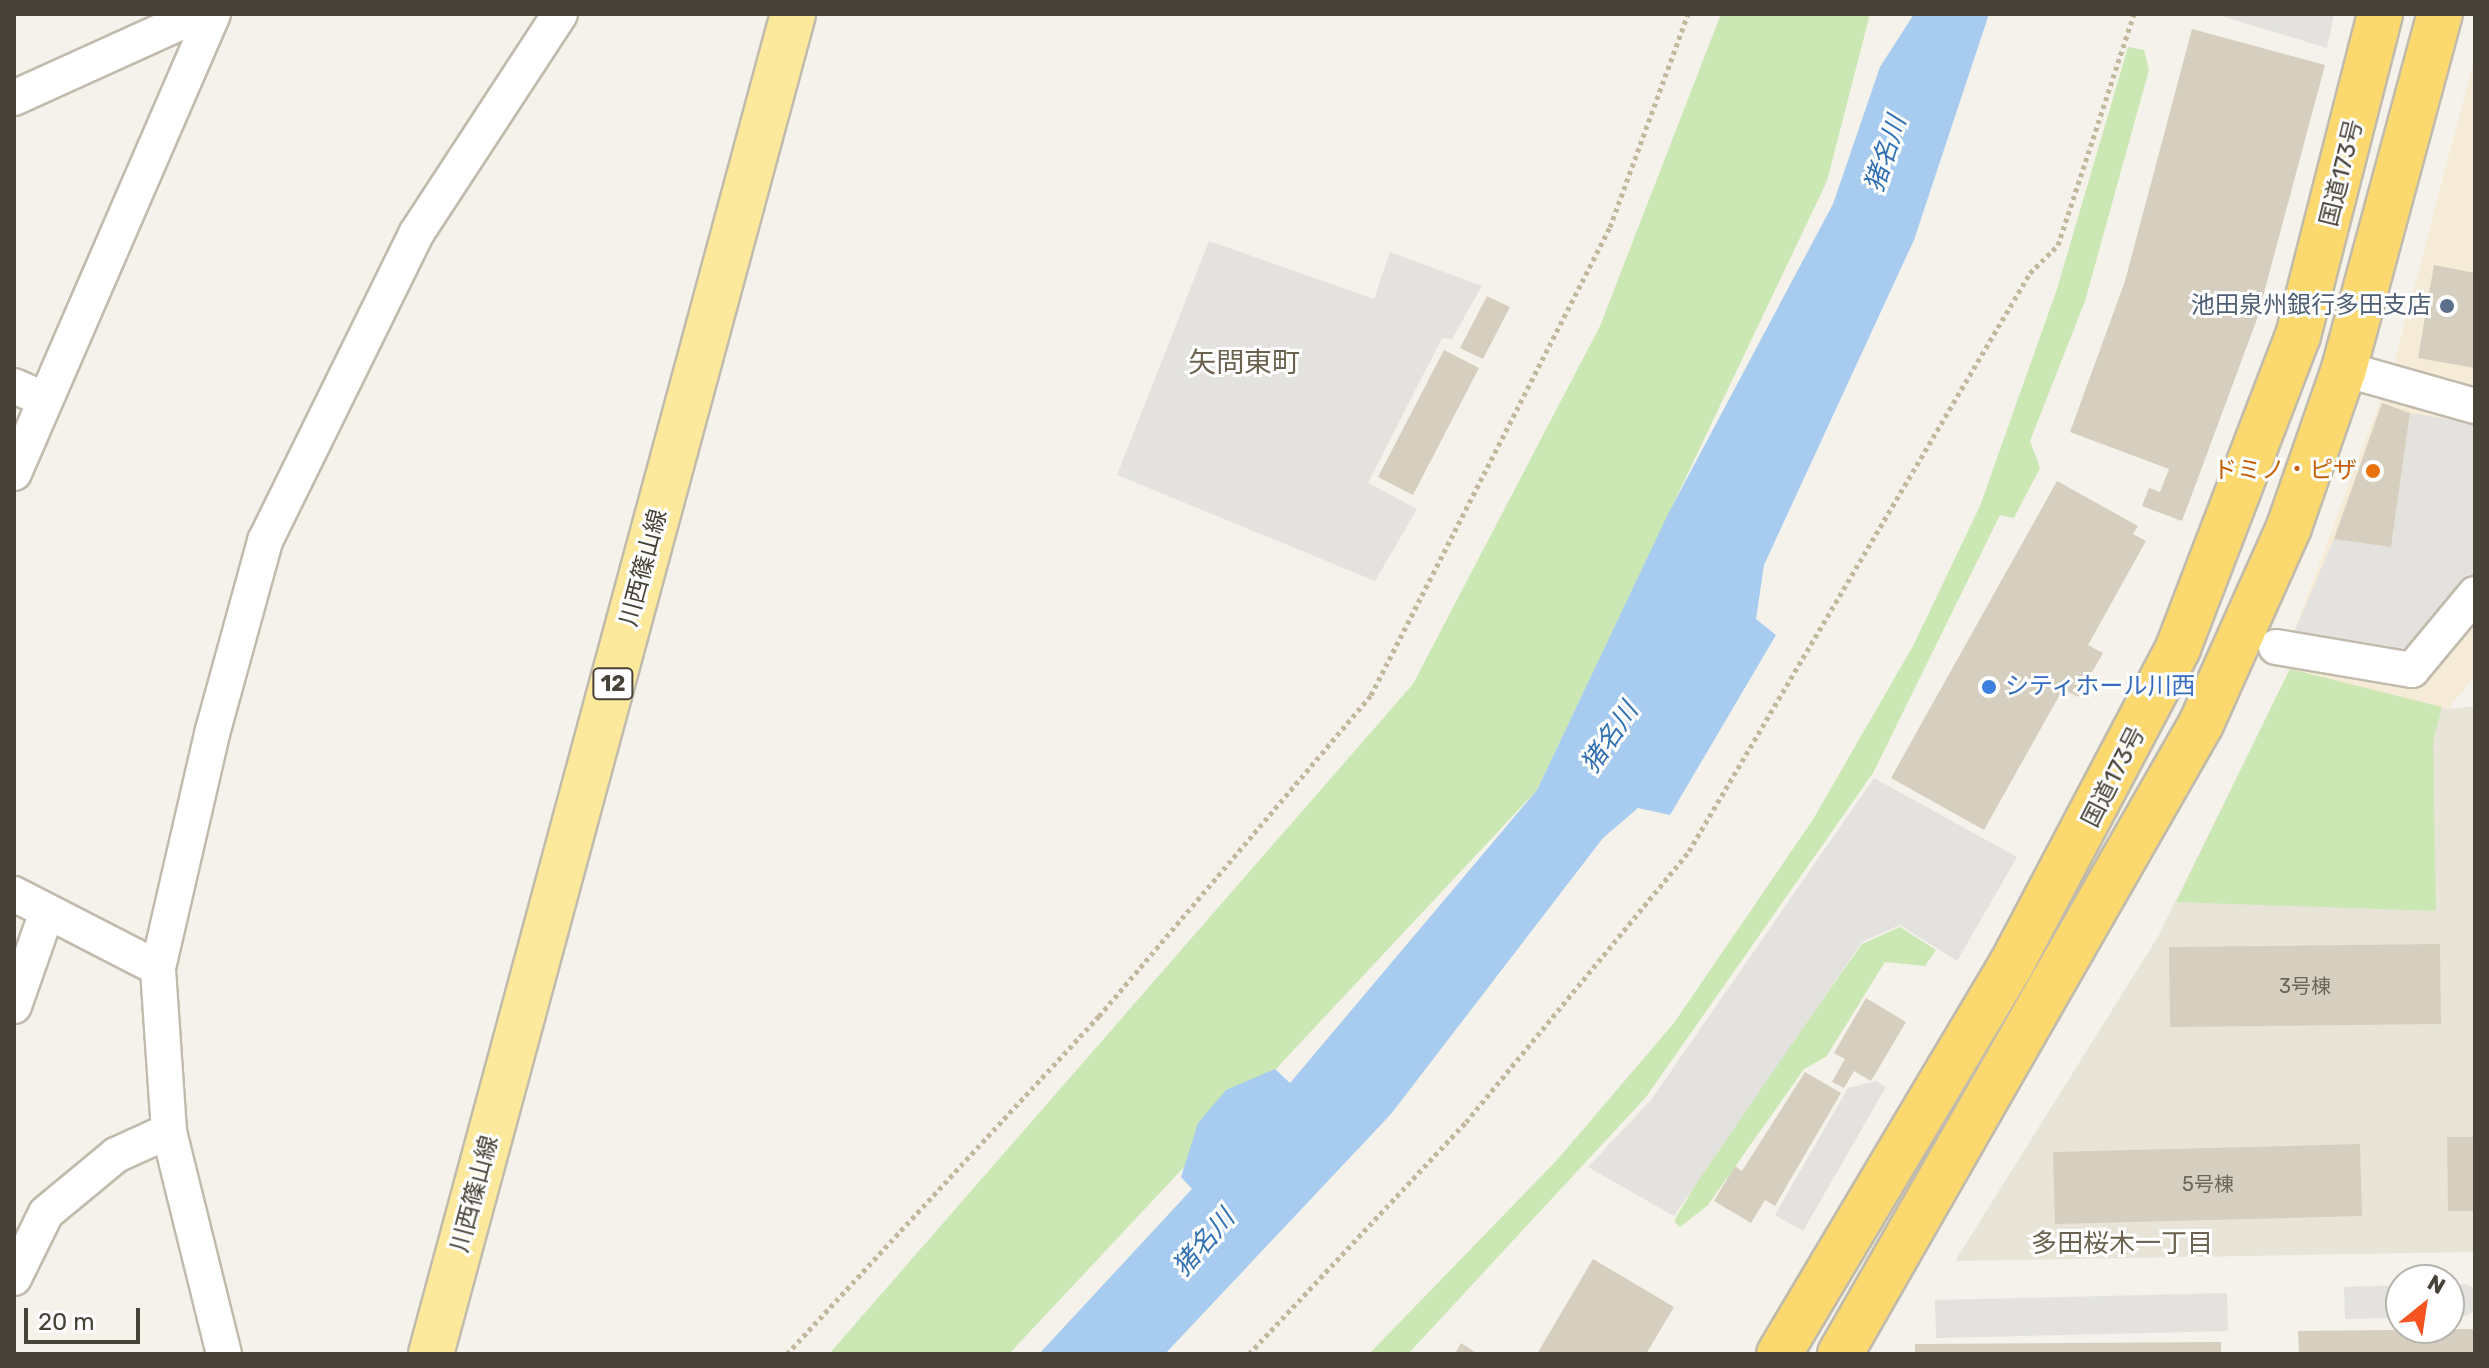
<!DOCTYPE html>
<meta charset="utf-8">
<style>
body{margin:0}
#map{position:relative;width:2489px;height:1368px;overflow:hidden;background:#f4f2ea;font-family:Rubik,"Noto Sans JP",sans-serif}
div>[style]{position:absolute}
.residential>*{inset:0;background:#e8e5d8}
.commercial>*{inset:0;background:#f5ebd6}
.green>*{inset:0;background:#cbe8b4}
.parking>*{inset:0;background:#e3e2de}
.round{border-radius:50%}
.water>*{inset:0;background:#a8ccef}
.building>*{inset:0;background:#d6cfbf}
.path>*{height:5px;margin-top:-2.5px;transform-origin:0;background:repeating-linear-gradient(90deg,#c1b89e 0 4px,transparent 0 8px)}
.roads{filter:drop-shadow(2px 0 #c0bbac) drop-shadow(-2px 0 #c0bbac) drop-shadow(0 2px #c0bbac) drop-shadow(0 -2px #c0bbac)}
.street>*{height:34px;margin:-17px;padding:0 17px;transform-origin:17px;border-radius:17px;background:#fff}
.primary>*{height:44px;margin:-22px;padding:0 22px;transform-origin:22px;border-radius:22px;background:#fce99b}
.highway>*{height:44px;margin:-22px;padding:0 22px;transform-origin:22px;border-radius:22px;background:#fbd96e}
.dots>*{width:22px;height:22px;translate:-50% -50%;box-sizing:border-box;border:4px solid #fff;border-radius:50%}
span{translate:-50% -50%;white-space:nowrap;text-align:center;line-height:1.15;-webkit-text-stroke:6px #fff;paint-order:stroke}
.number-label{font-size:20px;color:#6c665a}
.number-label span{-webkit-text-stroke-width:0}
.shield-label span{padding:2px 6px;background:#fff;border:2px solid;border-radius:6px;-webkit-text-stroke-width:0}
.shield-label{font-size:22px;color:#484338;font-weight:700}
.street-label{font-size:24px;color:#484338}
.service-label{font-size:24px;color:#4e5e75}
.right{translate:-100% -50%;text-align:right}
.food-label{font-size:24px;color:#c56008}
.shop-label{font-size:24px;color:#366cbe}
.left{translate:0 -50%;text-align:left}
.water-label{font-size:26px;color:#3271b3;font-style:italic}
.neighbourhood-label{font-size:26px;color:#6b624f}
.quarter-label{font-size:28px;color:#6b624f}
.frame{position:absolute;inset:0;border:16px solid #484338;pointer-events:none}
.north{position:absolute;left:2385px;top:1264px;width:80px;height:80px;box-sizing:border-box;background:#fff;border:2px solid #b6b4af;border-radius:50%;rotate:30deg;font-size:22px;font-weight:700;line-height:32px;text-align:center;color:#484338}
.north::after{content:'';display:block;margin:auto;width:28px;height:36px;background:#f65420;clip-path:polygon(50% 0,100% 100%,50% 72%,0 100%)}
.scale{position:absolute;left:24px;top:1308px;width:116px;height:36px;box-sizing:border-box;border:4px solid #484338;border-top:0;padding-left:10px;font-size:24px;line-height:28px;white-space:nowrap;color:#484338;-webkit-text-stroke:6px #fff;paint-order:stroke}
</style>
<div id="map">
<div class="residential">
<div style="clip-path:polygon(2290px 669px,2448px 709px,2475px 706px,2475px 1252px,1955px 1261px,2159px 935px)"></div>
</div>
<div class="commercial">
<div style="clip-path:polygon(2475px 56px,2475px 676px,2448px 709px,2281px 667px,2395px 361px)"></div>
</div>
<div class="green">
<div style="clip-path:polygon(1721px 14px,1870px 14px,1827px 181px,1537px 790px,1009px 1354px,829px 1354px,1413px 684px,1600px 326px)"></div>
<div style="clip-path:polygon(2128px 47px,2144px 50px,2149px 70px,2085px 301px,2030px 441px,2040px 468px,2014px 518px,2000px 515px,1873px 773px,1646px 1097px,1408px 1354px,1369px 1354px,1557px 1160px,1674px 1023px,1812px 821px,1913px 646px,1980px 506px,2057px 289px)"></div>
<div style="clip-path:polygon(2290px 669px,2442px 707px,2433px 741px,2436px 911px,2176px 902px)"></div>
<div style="clip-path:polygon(1900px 927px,1936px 950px,1925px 966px,1885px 962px,1826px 1057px,1804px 1069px,1708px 1205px,1680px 1227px,1674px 1221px,1716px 1150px,1862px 944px)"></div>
</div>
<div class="parking">
<div style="clip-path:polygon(2215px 14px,2334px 14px,2327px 48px)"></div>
<div style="clip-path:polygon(1209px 241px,1374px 299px,1390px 252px,1482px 286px,1452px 339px,1442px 338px,1368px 483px,1417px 509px,1375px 581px,1117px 475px)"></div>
<div style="clip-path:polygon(2410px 413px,2475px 423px,2475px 582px,2405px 655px,2294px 633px,2334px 539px,2391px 547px)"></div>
<div style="clip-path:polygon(1874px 778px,2017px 857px,1957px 961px,1900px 925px,1862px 942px,1674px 1216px,1588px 1167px,1651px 1100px)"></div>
<div style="clip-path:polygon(1876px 1081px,1886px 1087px,1803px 1231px,1775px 1215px,1848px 1088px)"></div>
<div class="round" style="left:2446px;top:1284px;width:32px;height:32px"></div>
<div style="clip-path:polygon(2401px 1285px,2401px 1318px,2345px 1319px,2344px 1287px)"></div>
<div style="clip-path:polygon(2227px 1293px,2228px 1331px,1936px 1338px,1935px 1300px)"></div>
</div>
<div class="water">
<div style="clip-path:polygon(1914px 14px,1989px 14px,1914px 240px,1764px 565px,1756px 619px,1776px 635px,1670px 815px,1638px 808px,1603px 838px,1391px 1114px,1165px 1354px,1039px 1354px,1192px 1189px,1181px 1177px,1198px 1123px,1226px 1090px,1275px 1069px,1290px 1083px,1537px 790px,1668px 514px,1833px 204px,1880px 67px)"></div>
</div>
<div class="building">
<div style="clip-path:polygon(2192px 29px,2325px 65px,2257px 319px,2182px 521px,2142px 506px,2149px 488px,2160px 492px,2169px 469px,2070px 432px,2125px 281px)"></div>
<div style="clip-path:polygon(2434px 265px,2475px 273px,2475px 368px,2418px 358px)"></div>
<div style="clip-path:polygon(1487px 296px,1510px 307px,1483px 359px,1460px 348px)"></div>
<div style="clip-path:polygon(1444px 350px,1479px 368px,1413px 495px,1378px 477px)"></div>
<div style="clip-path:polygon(2382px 403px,2410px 413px,2391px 547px,2334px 539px)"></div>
<div style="clip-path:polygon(2057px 481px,2138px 526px,2133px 534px,2146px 541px,2088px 645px,2103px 653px,2078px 697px,2063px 689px,1984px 830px,1891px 778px)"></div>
<div style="clip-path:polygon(2440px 944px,2441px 1024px,2170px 1027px,2169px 947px)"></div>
<div style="clip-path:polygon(1866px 998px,1906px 1022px,1871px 1081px,1854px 1071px,1844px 1088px,1832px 1082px,1845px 1059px,1834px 1053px)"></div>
<div style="clip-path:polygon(1805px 1072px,1841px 1093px,1775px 1206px,1765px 1200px,1751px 1223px,1714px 1201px,1735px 1166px,1742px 1171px)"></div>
<div style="clip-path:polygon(2447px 1137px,2475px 1137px,2475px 1211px,2448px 1211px)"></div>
<div style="clip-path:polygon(2360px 1144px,2362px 1216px,2055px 1224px,2053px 1152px)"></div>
<div style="clip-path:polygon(1593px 1259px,1674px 1307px,1646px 1354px,1537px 1354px)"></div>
<div style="clip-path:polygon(2475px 1329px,2475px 1354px,2299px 1354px,2298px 1331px)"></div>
<div style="clip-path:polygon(2221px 1342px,2221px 1354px,1915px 1354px,1915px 1344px)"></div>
<div style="clip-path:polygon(1461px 1343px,1478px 1354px,1455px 1354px)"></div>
</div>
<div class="path">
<div style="left:787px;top:1354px;width:460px;rotate:-47.3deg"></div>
<div style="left:1099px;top:1016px;width:421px;rotate:-49.7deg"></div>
<div style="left:1371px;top:695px;width:525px;rotate:-62.95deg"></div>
<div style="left:1610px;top:227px;width:227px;rotate:-69.9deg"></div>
<div style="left:1249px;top:1354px;width:318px;rotate:-46.9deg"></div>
<div style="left:1466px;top:1122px;width:351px;rotate:-50.5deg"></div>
<div style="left:1689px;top:851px;width:671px;rotate:-59.46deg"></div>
<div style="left:2030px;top:273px;width:40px;rotate:-45deg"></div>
<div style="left:2058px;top:245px;width:243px;rotate:-71.8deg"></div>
</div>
<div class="roads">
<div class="street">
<div style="left:14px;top:98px;width:203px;rotate:-24.4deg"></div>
<div style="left:2344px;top:369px;width:136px;rotate:15.8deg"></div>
<div style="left:14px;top:386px;width:34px;rotate:24deg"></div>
<div style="left:14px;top:473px;width:500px;rotate:-66.56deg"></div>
<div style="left:2276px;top:647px;width:138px;rotate:9.6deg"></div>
<div style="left:2412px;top:670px;width:99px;rotate:-50.3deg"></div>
<div style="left:14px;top:894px;width:162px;rotate:27.2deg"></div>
<div style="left:14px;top:1006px;width:100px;rotate:-70.7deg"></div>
<div style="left:14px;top:1278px;width:72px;rotate:-63.8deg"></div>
<div style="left:46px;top:1213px;width:91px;rotate:-39.6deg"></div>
<div style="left:116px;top:1155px;width:58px;rotate:-24.4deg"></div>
<div style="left:224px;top:1354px;width:230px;rotate:-103.9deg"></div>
<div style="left:169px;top:1131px;width:163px;rotate:-93.9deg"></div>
<div style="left:158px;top:968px;width:244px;rotate:-77deg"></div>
<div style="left:213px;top:730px;width:196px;rotate:-74.6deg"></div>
<div style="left:265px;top:541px;width:342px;rotate:-63.8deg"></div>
<div style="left:416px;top:234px;width:263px;rotate:-56.8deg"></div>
</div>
<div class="primary">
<div style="left:431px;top:1354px;width:1388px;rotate:-74.88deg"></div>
</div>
<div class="highway">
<div style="left:1779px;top:1354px;width:451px;rotate:-59.2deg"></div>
<div style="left:2010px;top:967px;width:361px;rotate:-62.2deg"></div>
<div style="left:2178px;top:648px;width:334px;rotate:-69deg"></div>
<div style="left:2298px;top:336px;width:332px;rotate:-75.7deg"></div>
<div style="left:1840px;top:1354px;width:726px;rotate:-60.19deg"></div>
<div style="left:2201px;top:724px;width:216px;rotate:-65.9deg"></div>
<div style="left:2289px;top:527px;width:167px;rotate:-70.8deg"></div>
<div style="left:2344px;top:369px;width:368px;rotate:-74.9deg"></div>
</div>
</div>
<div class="dots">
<div style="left:2447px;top:306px;background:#5c6f8a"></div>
<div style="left:2373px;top:471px;background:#e8710a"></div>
<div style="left:1989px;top:687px;background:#3f7fe0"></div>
</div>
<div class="number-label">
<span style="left:2305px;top:986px">3号棟</span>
<span style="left:2208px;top:1184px">5号棟</span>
</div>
<div class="shield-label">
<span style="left:613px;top:684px">12</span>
</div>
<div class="street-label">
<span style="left:2342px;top:173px;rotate:-76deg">国道173号</span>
<span style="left:644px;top:568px;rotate:-75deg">川西篠山線</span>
<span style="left:2114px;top:777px;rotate:-63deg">国道173号</span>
<span style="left:475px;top:1194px;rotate:-75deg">川西篠山線</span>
</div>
<div class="service-label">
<span class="right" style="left:2431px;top:306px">池田泉州銀行多田支店</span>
</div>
<div class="food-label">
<span class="right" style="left:2357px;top:471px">ドミノ・ピザ</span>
</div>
<div class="shop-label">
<span class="left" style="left:2005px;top:687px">シティホール川西</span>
</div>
<div class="water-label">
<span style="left:1886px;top:154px;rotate:-72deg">猪名川</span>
<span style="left:1610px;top:738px;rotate:-56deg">猪名川</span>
<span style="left:1204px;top:1243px;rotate:-49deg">猪名川</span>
</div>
<div class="neighbourhood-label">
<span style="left:2122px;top:1244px">多田桜木一丁目</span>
</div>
<div class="quarter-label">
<span style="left:1244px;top:363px">矢問東町</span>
</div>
<div class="frame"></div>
<div class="north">N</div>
<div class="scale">20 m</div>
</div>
